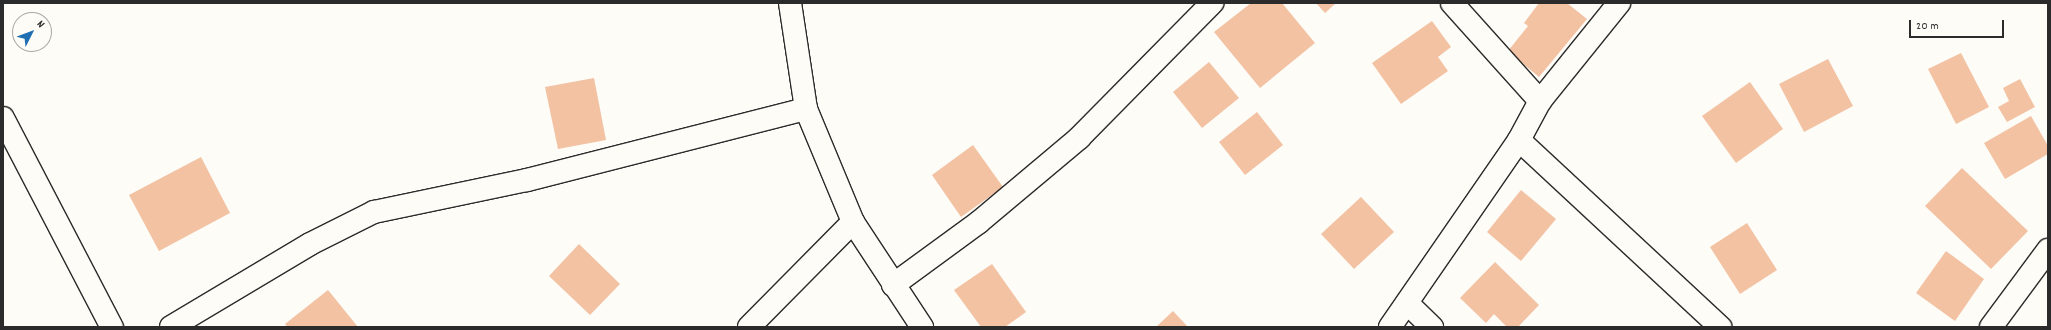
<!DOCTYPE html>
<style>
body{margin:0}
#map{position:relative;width:2051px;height:330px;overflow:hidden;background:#fdfcf7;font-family:Dekko,sans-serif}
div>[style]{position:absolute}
.building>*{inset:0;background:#f3c2a3}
.roads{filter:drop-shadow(1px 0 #2b2b2b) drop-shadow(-1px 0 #2b2b2b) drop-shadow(0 1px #2b2b2b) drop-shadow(0 -1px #2b2b2b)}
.street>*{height:22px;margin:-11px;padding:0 11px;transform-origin:11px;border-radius:11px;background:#fdfcf7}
span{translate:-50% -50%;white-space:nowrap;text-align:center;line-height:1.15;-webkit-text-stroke:3px #fdfcf7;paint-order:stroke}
.frame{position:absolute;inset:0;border:4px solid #2b2b2b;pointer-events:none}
.north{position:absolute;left:12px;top:12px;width:40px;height:40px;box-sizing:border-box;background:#fdfcf7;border:1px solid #a9a8a5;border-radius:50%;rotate:48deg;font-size:11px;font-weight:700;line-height:16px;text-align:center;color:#2b2b2b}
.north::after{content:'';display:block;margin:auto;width:14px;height:18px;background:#1f6fb2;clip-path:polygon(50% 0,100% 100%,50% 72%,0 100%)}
.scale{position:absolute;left:1909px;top:20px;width:95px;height:18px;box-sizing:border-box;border:2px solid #2b2b2b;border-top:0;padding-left:5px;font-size:12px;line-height:14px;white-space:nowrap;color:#2b2b2b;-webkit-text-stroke:3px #fdfcf7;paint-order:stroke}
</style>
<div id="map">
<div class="building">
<div style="clip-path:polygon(1251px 3px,1282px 3px,1315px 43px,1260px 88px,1214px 32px)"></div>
<div style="clip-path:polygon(1316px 3px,1336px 3px,1325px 13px)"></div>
<div style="clip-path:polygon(1539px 3px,1567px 3px,1587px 19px,1539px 77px,1508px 51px,1528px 26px,1524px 23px)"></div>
<div style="clip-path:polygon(1432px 21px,1451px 47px,1438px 57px,1448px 71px,1401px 104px,1372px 63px)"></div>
<div style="clip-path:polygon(1961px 53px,1989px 107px,1956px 124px,1928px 69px)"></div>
<div style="clip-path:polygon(1828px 59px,1853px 106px,1804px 132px,1779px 84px)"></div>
<div style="clip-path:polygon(1209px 62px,1239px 98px,1202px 128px,1173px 92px)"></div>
<div style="clip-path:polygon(594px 78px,606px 140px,558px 149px,545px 87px)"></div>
<div style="clip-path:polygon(2020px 79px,2035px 107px,2007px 122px,1998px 107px,2009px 101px,2003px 88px)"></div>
<div style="clip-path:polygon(1750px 82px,1783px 129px,1736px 163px,1702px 116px)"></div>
<div style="clip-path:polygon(1257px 112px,1283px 145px,1245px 175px,1219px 142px)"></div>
<div style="clip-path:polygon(2031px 116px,2048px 146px,2048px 154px,2005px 179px,1984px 143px)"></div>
<div style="clip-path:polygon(973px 145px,1003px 187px,961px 217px,932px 175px)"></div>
<div style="clip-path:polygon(201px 157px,230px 213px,159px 251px,129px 195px)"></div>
<div style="clip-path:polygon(1962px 168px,2028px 231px,1991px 269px,1925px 206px)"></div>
<div style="clip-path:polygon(1521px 190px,1556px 219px,1521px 261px,1487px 232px)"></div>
<div style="clip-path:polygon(1361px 197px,1394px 232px,1354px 269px,1321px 234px)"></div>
<div style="clip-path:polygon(1747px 223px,1777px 270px,1740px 294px,1710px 247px)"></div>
<div style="clip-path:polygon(579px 244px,620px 284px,590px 315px,549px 276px)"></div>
<div style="clip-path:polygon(1946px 251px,1984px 279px,1955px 321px,1916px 293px)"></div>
<div style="clip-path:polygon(1495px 262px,1539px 305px,1518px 327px,1507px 327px,1494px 314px,1486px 323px,1460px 298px)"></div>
<div style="clip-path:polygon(992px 264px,1026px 312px,1005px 327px,981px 327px,954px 290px)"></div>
<div style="clip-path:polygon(328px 290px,358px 327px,287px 327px,285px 324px)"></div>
<div style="clip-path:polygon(1173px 311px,1188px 327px,1156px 327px)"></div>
</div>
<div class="roads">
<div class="street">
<div style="left:790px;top:3px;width:107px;rotate:81.4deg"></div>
<div style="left:806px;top:109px;width:122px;rotate:67.4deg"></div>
<div style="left:853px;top:222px;width:126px;rotate:56.7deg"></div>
<div style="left:1452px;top:3px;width:132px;rotate:48.1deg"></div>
<div style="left:3px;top:118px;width:236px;rotate:62.5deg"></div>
<div style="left:1519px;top:140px;width:275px;rotate:42.9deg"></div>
<div style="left:893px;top:285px;width:107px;rotate:-36.2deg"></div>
<div style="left:979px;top:222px;width:131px;rotate:-40deg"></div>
<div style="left:1079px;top:138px;width:190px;rotate:-45.4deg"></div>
<div style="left:1407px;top:303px;width:35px;rotate:44deg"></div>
<div style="left:171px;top:327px;width:162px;rotate:-30.8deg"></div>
<div style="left:310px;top:244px;width:72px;rotate:-26.6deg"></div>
<div style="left:374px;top:212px;width:156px;rotate:-11.8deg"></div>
<div style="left:527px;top:180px;width:288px;rotate:-14.3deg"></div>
<div style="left:749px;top:327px;width:148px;rotate:-45.3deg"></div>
<div style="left:1390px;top:327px;width:227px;rotate:-55.4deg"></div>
<div style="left:1519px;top:140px;width:44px;rotate:-61.7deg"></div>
<div style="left:1540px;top:101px;width:126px;rotate:-51.1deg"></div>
<div style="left:1991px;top:327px;width:96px;rotate:-53.5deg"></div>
</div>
</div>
<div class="frame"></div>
<div class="north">N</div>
<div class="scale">20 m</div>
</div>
